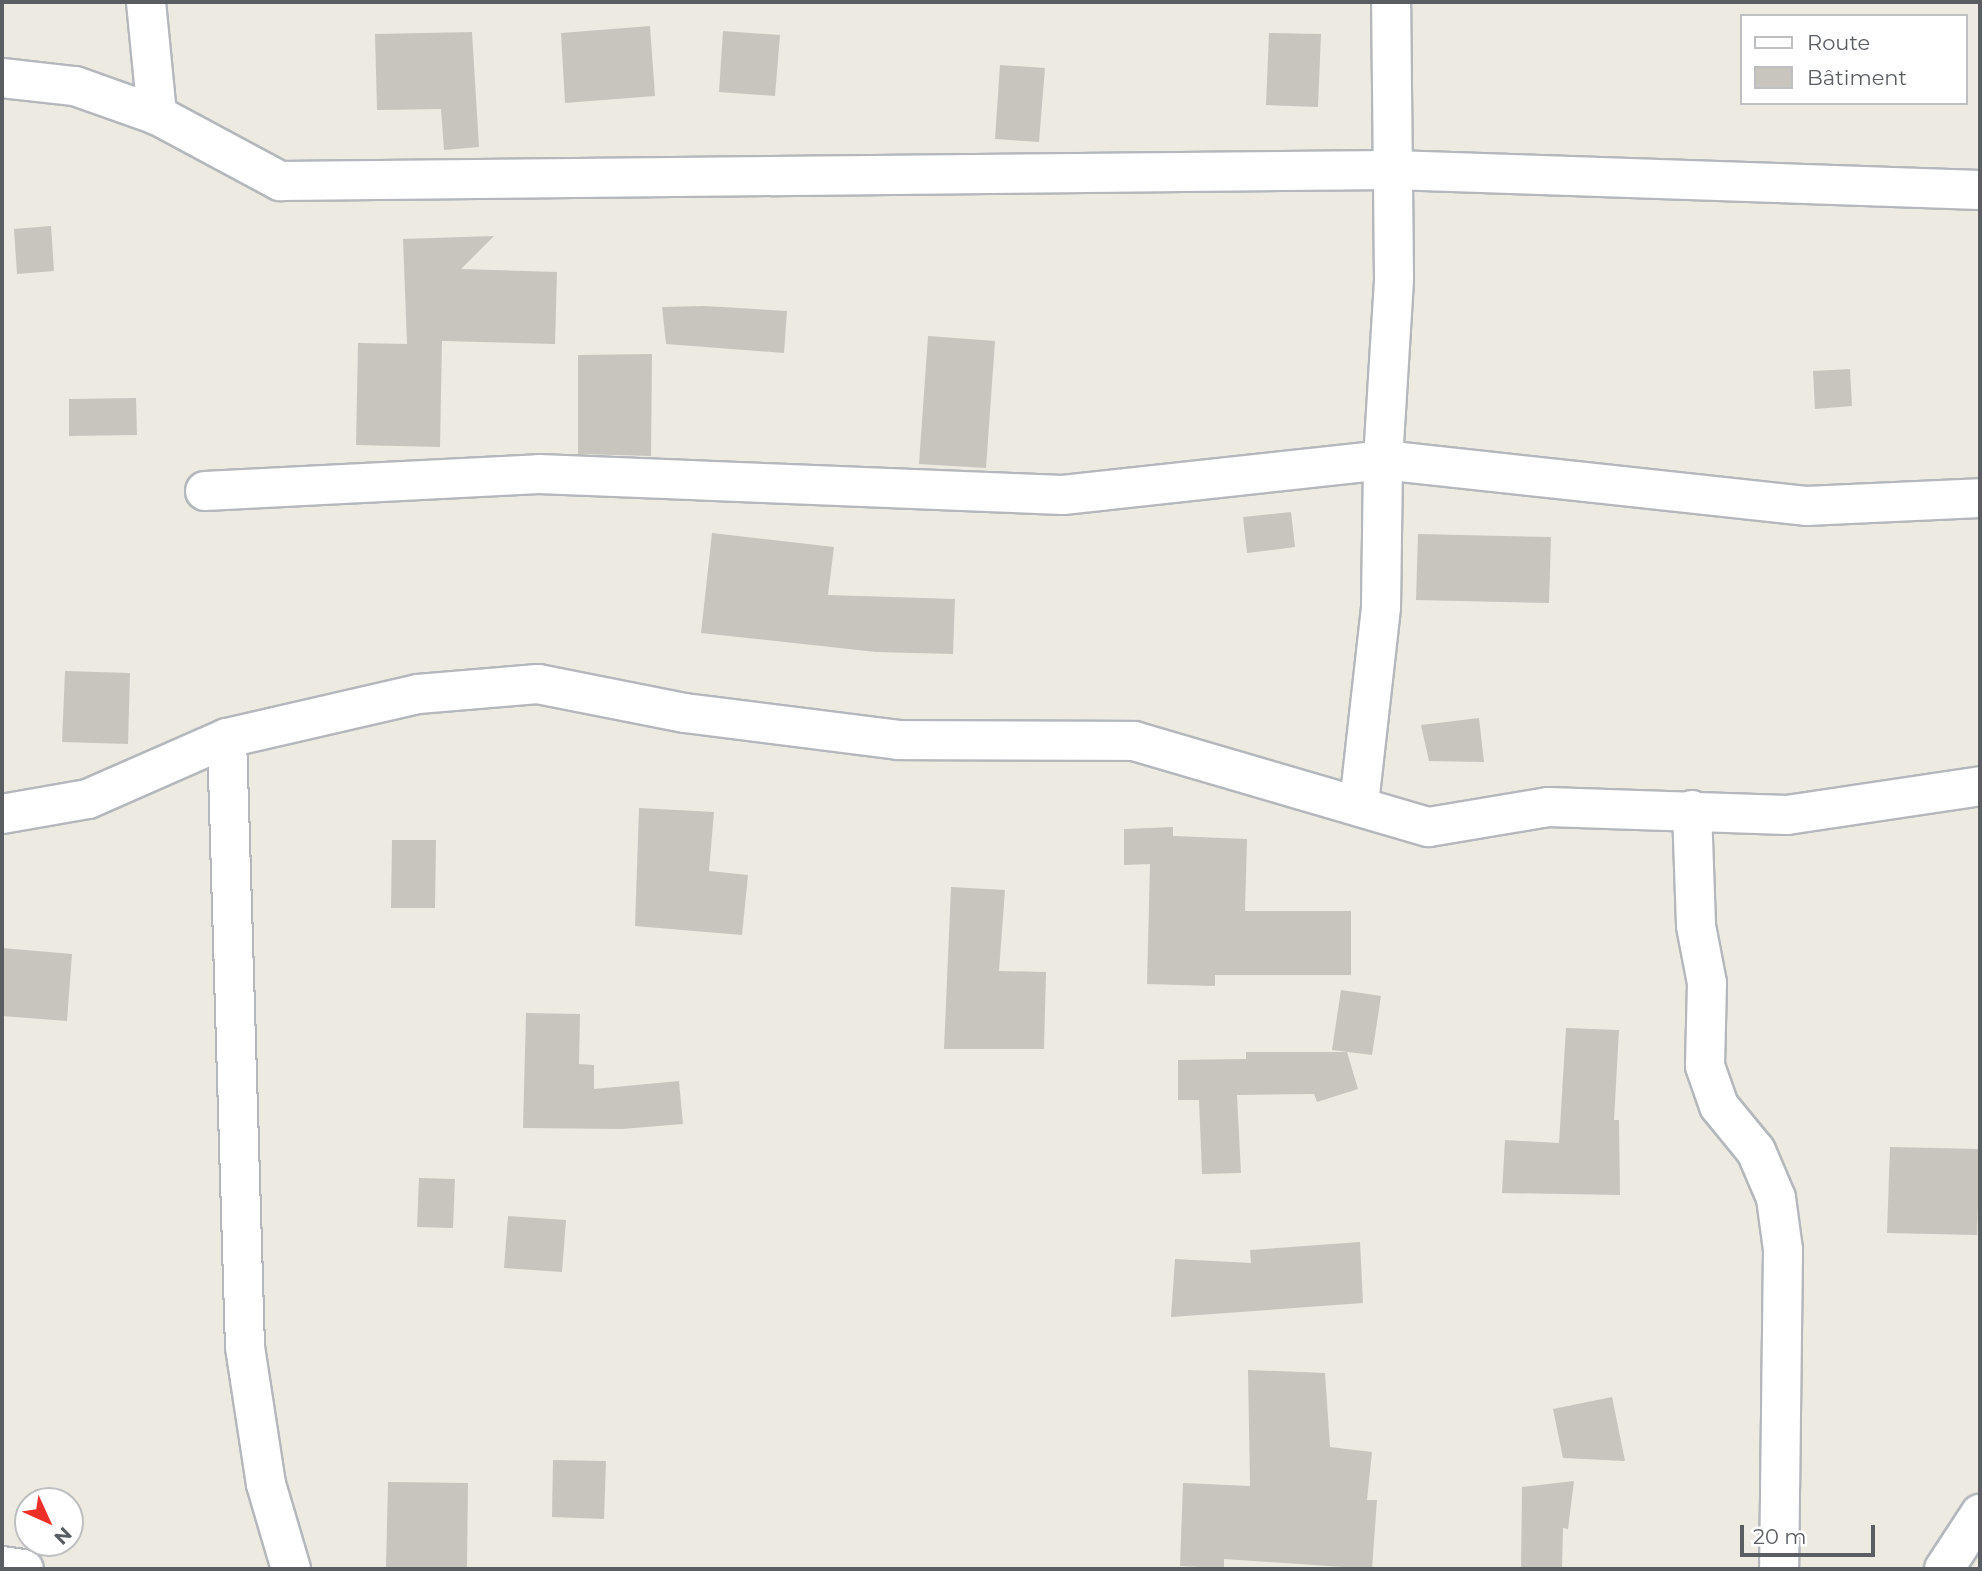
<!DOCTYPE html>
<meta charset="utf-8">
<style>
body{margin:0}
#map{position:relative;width:1982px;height:1571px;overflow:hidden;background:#edeae1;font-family:Montserrat,sans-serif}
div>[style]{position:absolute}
.building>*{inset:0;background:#c8c5bf}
.roads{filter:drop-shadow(2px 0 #b4b8bc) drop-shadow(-2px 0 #b4b8bc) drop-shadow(0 2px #b4b8bc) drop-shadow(0 -2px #b4b8bc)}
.minor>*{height:38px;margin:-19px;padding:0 19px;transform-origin:19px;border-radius:19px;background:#fff}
span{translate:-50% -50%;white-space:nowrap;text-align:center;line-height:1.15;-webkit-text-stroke:7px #fff;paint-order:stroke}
.frame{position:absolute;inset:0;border:4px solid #5a5e63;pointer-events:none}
.legend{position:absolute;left:1740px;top:14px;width:228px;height:91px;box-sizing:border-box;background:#fff;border:2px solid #bdbfc1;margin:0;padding:9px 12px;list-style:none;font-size:21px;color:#5a5e63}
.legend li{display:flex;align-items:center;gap:14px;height:35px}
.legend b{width:35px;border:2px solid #bdbfc1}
.north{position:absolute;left:14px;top:1487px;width:70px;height:70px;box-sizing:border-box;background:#fff;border:2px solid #bdbfc1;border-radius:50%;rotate:135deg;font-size:19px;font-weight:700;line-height:28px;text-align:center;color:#5a5e63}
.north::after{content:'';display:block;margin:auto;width:24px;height:32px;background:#ed2f28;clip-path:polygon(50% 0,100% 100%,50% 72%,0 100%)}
.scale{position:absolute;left:1740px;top:1525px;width:135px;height:32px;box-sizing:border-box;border:4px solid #5a5e63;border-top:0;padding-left:9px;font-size:21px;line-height:24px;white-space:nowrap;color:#5a5e63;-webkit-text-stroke:5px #fff;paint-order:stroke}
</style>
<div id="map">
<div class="building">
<div style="clip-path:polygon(650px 26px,655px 96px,565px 103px,561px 33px)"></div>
<div style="clip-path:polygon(723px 31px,780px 35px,775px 96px,719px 92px)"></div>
<div style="clip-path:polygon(472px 32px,479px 147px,444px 150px,441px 109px,377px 110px,375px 34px)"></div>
<div style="clip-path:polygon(1269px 33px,1321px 34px,1318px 107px,1266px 105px)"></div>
<div style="clip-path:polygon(1000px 65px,1045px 68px,1039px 142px,995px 139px)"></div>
<div style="clip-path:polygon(51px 226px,54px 271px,17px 274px,14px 229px)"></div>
<div style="clip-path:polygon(494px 236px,461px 269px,557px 272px,555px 344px,442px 341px,440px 447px,356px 445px,358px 343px,407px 344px,403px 239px)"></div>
<div style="clip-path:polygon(704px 306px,787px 311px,784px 353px,666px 344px,662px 307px)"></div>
<div style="clip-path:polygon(928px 336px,995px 341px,986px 468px,919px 464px)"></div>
<div style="clip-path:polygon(652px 354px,651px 456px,578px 454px,578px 355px)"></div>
<div style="clip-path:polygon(1850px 369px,1852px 406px,1815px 409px,1813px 371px)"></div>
<div style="clip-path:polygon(136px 398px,137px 435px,69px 436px,69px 399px)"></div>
<div style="clip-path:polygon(1291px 512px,1295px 547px,1247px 553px,1243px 517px)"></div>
<div style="clip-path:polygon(712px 533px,834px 547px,828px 595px,955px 599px,953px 654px,876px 652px,701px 633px)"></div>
<div style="clip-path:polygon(1418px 534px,1551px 537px,1549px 603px,1416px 600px)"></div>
<div style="clip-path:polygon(65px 671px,130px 673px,128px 744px,62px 742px)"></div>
<div style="clip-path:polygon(1479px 718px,1484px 762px,1429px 761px,1421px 725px)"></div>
<div style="clip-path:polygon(639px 808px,714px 812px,709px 871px,748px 875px,742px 935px,635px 926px)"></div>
<div style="clip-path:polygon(1173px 827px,1173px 836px,1247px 839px,1245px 911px,1351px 911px,1351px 975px,1215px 975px,1215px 986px,1147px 984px,1150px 864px,1124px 865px,1124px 829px)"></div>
<div style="clip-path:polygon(392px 840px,436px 840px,435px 908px,391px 908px)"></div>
<div style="clip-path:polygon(951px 887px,1005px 890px,999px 971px,1046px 972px,1044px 1049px,944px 1049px)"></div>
<div style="clip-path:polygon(2px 948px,72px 954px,67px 1021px,2px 1016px)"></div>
<div style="clip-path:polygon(1341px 990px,1381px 996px,1372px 1055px,1332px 1050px)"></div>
<div style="clip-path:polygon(526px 1013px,580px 1014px,579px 1064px,594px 1065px,594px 1089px,679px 1081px,683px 1124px,622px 1129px,523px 1128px)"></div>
<div style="clip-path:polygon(1566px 1028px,1619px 1030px,1614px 1120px,1619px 1120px,1620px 1195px,1502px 1193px,1505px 1140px,1559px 1143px)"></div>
<div style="clip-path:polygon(1246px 1052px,1347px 1052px,1358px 1089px,1317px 1102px,1314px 1094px,1237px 1095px,1241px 1173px,1202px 1174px,1199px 1100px,1178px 1100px,1178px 1060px,1246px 1059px)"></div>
<div style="clip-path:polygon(1890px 1147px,1980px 1149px,1977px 1235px,1887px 1233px)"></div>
<div style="clip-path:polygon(419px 1178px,455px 1179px,453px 1228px,417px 1227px)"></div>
<div style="clip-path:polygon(508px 1216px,566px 1220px,562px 1272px,504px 1268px)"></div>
<div style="clip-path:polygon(1360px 1242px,1363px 1303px,1171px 1317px,1175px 1259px,1251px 1263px,1250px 1250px)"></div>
<div style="clip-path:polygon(1248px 1370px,1325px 1373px,1330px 1447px,1372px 1452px,1367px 1500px,1377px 1500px,1372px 1569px,1224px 1559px,1224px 1568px,1180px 1566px,1183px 1483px,1250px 1486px)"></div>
<div style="clip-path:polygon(1612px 1397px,1625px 1461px,1563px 1458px,1553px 1409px)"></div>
<div style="clip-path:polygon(553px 1460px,606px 1461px,604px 1519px,552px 1517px)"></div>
<div style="clip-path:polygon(1574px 1481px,1568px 1529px,1563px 1528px,1562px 1569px,1521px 1569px,1522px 1487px)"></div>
<div style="clip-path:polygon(388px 1482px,468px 1483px,467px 1569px,386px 1568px)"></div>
</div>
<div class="roads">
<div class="minor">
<div style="left:146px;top:2px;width:114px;rotate:84.4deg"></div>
<div style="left:2px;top:78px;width:73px;rotate:6.3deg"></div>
<div style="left:75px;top:86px;width:87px;rotate:19.5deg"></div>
<div style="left:157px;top:115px;width:140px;rotate:28.2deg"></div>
<div style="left:280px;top:181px;width:1113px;rotate:-0.57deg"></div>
<div style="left:1393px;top:170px;width:587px;rotate:1.95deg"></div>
<div style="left:205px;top:491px;width:334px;rotate:-2.9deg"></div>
<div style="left:539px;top:474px;width:524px;rotate:2.29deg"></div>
<div style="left:1063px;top:495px;width:322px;rotate:-6.2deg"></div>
<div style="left:1383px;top:460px;width:425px;rotate:6.2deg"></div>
<div style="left:1806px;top:506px;width:174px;rotate:-2.6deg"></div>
<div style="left:227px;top:738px;width:609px;rotate:88.31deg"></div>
<div style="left:245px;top:1347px;width:139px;rotate:81.3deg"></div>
<div style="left:266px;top:1484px;width:89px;rotate:73.6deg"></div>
<div style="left:1359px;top:804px;width:198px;rotate:-83.6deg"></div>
<div style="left:1381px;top:607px;width:147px;rotate:-89.2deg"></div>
<div style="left:1383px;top:460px;width:182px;rotate:-86.5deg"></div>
<div style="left:1394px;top:278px;width:276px;rotate:-90.6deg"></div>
<div style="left:1692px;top:810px;width:116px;rotate:88deg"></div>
<div style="left:1696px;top:926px;width:58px;rotate:79.1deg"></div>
<div style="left:1707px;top:983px;width:83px;rotate:91.4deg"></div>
<div style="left:1705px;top:1066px;width:42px;rotate:70.7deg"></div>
<div style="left:1719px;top:1106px;width:58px;rotate:50.6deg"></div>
<div style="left:1756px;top:1151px;width:51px;rotate:66.9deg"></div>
<div style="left:1776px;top:1198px;width:52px;rotate:82.3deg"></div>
<div style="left:1783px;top:1250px;width:319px;rotate:90.7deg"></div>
<div style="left:2px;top:814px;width:87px;rotate:-9.9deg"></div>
<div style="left:88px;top:799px;width:152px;rotate:-23.7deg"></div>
<div style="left:227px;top:738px;width:196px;rotate:-13deg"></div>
<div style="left:418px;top:694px;width:120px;rotate:-4.8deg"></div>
<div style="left:538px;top:684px;width:150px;rotate:11.2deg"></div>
<div style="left:685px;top:713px;width:215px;rotate:7.2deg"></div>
<div style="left:898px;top:740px;width:236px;rotate:0.2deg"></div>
<div style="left:1134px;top:741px;width:307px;rotate:16.3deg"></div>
<div style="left:1429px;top:827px;width:121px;rotate:-9.5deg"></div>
<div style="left:1548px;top:807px;width:239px;rotate:1.9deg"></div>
<div style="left:1787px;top:815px;width:195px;rotate:-8.5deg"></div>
<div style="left:2px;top:1566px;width:22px;rotate:8deg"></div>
<div style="left:1944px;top:1569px;width:66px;rotate:-56.8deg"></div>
</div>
</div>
<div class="frame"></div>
<ul class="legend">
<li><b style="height:9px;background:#fff"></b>Route</li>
<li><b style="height:19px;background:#c8c5bf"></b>Bâtiment</li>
</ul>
<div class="north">N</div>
<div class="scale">20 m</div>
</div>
